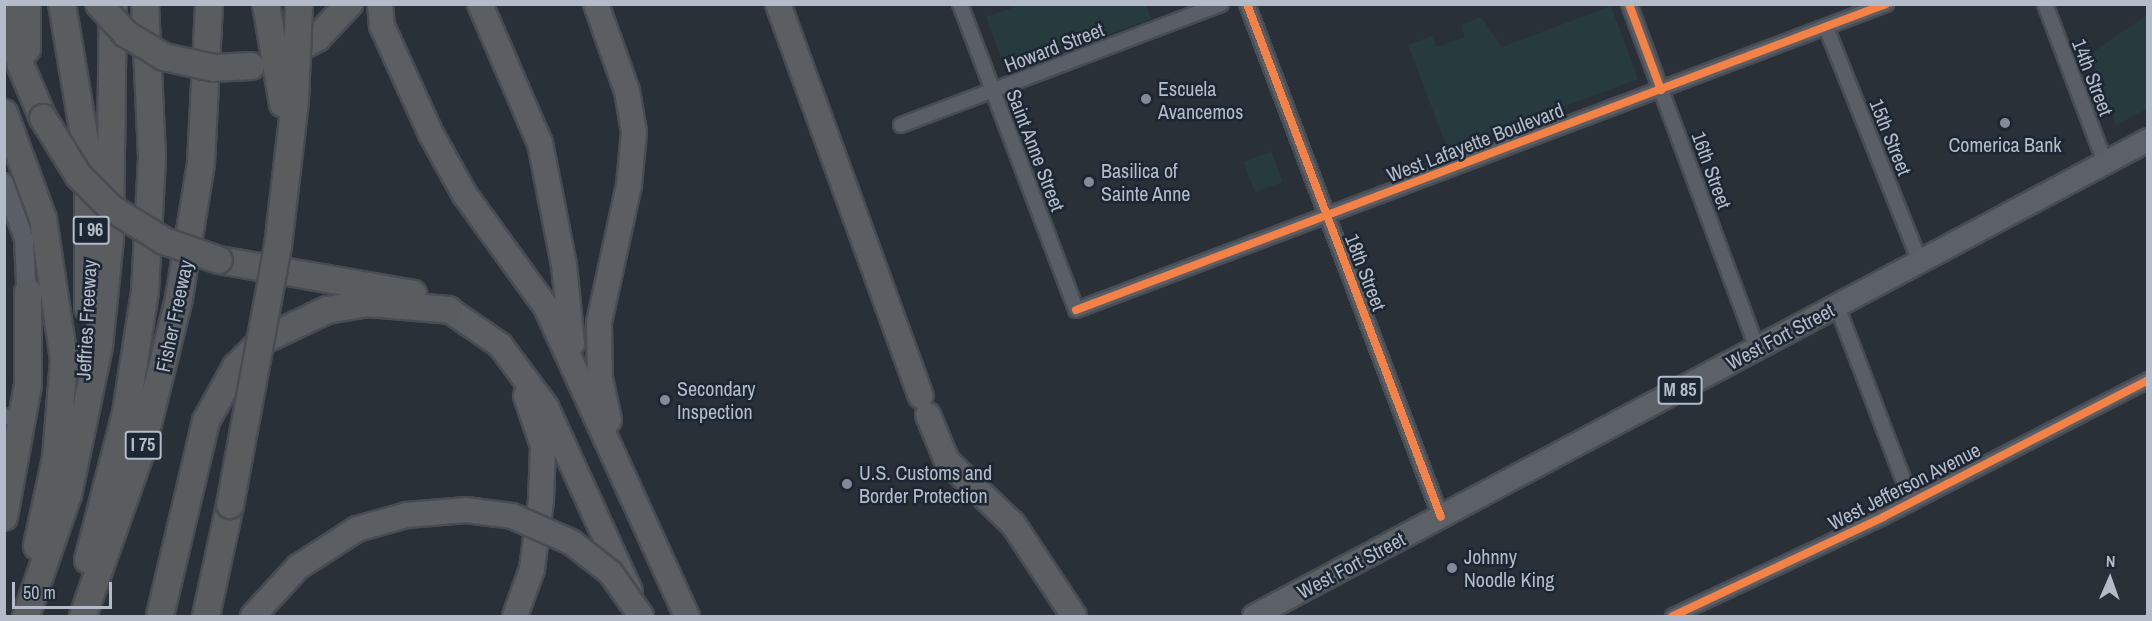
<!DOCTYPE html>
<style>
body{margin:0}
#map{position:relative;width:2152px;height:621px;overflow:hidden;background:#2a3038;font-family:"Archivo Narrow",sans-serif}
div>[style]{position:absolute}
.green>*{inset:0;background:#273a3e}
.roads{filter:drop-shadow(2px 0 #484c53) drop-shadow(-2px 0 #484c53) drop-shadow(0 2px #484c53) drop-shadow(0 -2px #484c53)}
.minor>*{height:14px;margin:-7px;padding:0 7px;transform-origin:7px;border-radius:7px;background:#5a5e66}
.tertiary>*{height:18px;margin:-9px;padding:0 9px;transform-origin:9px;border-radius:9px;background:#5a5e66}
.primary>*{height:22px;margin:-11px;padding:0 11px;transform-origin:11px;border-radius:11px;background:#5c6168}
.trunk>*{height:24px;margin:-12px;padding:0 12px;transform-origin:12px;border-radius:12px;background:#5b5f64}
.motorway>*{height:26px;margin:-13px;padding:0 13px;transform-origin:13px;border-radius:13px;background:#5a5d60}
.bridges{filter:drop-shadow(2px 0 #474c53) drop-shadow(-2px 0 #474c53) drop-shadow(0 2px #474c53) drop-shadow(0 -2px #474c53)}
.trunk-bridge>*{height:24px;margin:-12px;padding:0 12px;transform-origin:12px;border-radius:12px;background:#5b5f64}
.motorway-bridge>*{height:26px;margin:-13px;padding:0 13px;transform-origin:13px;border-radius:13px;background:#5a5d60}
.cycleway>*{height:8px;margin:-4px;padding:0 4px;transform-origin:4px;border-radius:4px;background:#f48246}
.dots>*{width:16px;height:16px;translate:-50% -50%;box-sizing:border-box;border:3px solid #1d2633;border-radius:50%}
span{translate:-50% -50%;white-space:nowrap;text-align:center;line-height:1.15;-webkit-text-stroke:5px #1d2633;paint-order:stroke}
.shield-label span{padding:2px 4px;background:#1d2633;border:2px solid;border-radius:4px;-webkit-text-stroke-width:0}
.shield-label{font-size:18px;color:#b4bcc9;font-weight:700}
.street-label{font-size:20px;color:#b4bcc9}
.poi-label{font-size:20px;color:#b4bcc9}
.left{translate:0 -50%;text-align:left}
.frame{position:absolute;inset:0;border:6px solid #b4bcc9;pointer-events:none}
.north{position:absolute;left:2080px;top:549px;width:60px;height:60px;-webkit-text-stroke:4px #1d2633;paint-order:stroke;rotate:2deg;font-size:16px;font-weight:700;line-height:24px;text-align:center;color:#b4bcc9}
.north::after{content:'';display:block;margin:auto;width:21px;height:27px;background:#b4bcc9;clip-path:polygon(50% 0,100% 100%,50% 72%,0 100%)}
.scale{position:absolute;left:12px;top:582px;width:100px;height:27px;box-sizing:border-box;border:3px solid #b4bcc9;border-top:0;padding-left:8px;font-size:18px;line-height:21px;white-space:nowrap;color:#b4bcc9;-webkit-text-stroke:4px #1d2633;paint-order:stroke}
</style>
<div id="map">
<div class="green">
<div style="clip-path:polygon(1146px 5px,1151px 19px,1007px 73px,986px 17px,1020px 5px)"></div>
<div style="clip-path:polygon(1611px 6px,1638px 79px,1448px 150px,1408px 45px,1432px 36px,1437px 47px,1465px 37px,1461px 25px,1481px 17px,1502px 47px)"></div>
<div style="clip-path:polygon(2147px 15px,2147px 109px,2116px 125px,2090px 54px)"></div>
<div style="clip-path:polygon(1271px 151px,1283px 182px,1255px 192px,1243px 162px)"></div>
</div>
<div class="roads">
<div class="minor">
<div style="left:960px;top:4px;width:327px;rotate:69.2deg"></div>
<div style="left:1076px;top:310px;width:866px;rotate:-20.7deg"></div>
<div style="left:1247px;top:4px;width:548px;rotate:69.29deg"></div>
<div style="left:1629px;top:4px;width:367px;rotate:69.6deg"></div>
<div style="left:2045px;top:4px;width:170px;rotate:69.3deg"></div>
<div style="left:1826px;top:27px;width:253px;rotate:68.2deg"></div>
<div style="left:901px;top:125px;width:342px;rotate:-20.7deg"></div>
<div style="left:1837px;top:306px;width:210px;rotate:69.1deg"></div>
<div style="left:4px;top:416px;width:6px;rotate:18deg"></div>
<div style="left:1673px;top:616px;width:232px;rotate:-25.2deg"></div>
<div style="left:1883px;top:517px;width:298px;rotate:-27.3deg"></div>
</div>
<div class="tertiary">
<div style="left:4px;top:183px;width:59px;rotate:70.3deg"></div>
<div style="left:24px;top:239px;width:65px;rotate:87.4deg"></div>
</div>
<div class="primary">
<div style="left:1254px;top:616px;width:1013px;rotate:-28.03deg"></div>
</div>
<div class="trunk">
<div style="left:380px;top:4px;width:22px;rotate:85deg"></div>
<div style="left:382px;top:26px;width:119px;rotate:65.6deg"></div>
<div style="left:431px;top:134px;width:70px;rotate:60.9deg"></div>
<div style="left:465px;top:195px;width:138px;rotate:54.1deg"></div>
<div style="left:546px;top:307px;width:340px;rotate:65.5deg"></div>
<div style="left:480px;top:4px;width:151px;rotate:66.7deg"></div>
<div style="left:540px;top:143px;width:124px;rotate:78.9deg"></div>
<div style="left:564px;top:265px;width:79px;rotate:84.2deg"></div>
<div style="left:596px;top:4px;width:92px;rotate:70.4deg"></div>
<div style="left:627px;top:91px;width:42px;rotate:80.3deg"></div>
<div style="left:634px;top:132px;width:53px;rotate:95.4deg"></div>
<div style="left:629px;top:185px;width:141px;rotate:102.3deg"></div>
<div style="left:599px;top:323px;width:55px;rotate:89deg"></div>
<div style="left:600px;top:378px;width:43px;rotate:77.9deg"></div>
<div style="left:778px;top:4px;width:417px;rotate:70deg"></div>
<div style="left:449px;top:310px;width:62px;rotate:34.5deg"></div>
<div style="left:500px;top:345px;width:77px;rotate:53.4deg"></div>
<div style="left:546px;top:407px;width:202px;rotate:65.5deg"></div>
<div style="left:928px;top:415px;width:50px;rotate:67.6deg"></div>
<div style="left:947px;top:461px;width:91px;rotate:43.7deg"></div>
<div style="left:1013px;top:524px;width:110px;rotate:56.5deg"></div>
<div style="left:515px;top:616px;width:50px;rotate:-70.1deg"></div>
<div style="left:532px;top:569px;width:69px;rotate:-82.5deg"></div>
<div style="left:541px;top:501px;width:55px;rotate:-87.9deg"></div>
<div style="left:543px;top:446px;width:53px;rotate:-108.8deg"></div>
</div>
<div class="motorway">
<div style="left:5px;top:4px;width:64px;rotate:75.5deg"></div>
<div style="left:21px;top:66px;width:56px;rotate:67.1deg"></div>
<div style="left:27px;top:4px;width:45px;rotate:90deg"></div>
<div style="left:62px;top:4px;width:157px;rotate:80.5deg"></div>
<div style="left:88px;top:159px;width:149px;rotate:90deg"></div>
<div style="left:280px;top:58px;width:42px;rotate:-28.4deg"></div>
<div style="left:317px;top:38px;width:47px;rotate:-46.7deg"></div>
<div style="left:4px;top:113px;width:113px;rotate:69.8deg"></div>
<div style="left:43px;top:219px;width:143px;rotate:81.5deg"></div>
<div style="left:64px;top:360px;width:98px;rotate:94.7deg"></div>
<div style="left:56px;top:458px;width:90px;rotate:102.2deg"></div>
<div style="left:219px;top:260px;width:197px;rotate:9.9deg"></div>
<div style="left:4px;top:517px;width:134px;rotate:-79.7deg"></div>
<div style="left:28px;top:385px;width:93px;rotate:-90deg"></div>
<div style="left:88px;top:560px;width:152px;rotate:-75.5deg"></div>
<div style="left:126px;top:413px;width:122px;rotate:-81.1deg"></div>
<div style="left:145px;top:292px;width:135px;rotate:-87deg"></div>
<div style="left:152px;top:157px;width:153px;rotate:-92.6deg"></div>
<div style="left:26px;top:616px;width:128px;rotate:-70.9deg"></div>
<div style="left:68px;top:495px;width:151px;rotate:-78.2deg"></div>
<div style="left:99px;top:347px;width:110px;rotate:-84.2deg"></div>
<div style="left:110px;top:238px;width:233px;rotate:-89.3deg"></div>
<div style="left:83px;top:616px;width:178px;rotate:-70.6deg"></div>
<div style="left:142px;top:448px;width:154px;rotate:-76.1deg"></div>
<div style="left:179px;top:298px;width:137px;rotate:-80.7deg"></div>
<div style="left:201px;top:163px;width:159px;rotate:-87.1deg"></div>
<div style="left:160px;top:616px;width:200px;rotate:-76.7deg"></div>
<div style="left:206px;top:421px;width:62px;rotate:-60.9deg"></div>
<div style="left:236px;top:367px;width:37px;rotate:-45deg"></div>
<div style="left:262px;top:341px;width:72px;rotate:-25.5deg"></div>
<div style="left:327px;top:310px;width:42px;rotate:-9.7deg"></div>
<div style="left:368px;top:303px;width:81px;rotate:4.9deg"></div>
<div style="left:206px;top:616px;width:114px;rotate:-77.8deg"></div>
</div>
</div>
<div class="bridges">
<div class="trunk-bridge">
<div style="left:253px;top:616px;width:67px;rotate:-47.4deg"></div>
<div style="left:298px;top:567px;width:70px;rotate:-32.8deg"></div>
<div style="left:357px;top:529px;width:52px;rotate:-15.6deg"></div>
<div style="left:407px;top:515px;width:59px;rotate:-4.8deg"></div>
<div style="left:466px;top:510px;width:46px;rotate:7.4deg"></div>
<div style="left:512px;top:516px;width:64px;rotate:23.8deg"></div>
<div style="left:571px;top:542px;width:49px;rotate:37.6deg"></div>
<div style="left:610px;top:572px;width:54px;rotate:54.8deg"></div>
</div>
<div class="motorway-bridge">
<div style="left:99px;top:4px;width:40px;rotate:48deg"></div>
<div style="left:126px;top:34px;width:44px;rotate:31.2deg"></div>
<div style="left:164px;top:57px;width:51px;rotate:12.4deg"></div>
<div style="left:214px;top:68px;width:37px;rotate:-3deg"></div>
<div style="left:266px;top:4px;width:101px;rotate:80.4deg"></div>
<div style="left:43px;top:118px;width:68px;rotate:58.2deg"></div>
<div style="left:79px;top:176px;width:45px;rotate:45deg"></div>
<div style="left:111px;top:208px;width:62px;rotate:31.9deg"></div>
<div style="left:164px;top:241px;width:58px;rotate:19.1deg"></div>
<div style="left:230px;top:505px;width:263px;rotate:-79.5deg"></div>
<div style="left:278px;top:246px;width:146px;rotate:-83.3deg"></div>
<div style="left:295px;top:101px;width:97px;rotate:-87.6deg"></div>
</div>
</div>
<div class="cycleway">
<div style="left:1247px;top:4px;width:548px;rotate:69.29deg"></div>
<div style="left:1629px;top:4px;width:92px;rotate:69.6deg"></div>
<div style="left:1076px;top:310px;width:866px;rotate:-20.7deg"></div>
<div style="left:1673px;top:616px;width:232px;rotate:-25.2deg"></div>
<div style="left:1883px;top:517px;width:298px;rotate:-27.3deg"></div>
</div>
<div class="dots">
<div style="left:1146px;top:99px;background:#848b96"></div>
<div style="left:2005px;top:123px;background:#848b96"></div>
<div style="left:1089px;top:182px;background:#848b96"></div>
<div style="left:665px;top:400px;background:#848b96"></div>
<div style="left:847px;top:484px;background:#848b96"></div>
<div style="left:1452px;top:568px;background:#848b96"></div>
</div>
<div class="shield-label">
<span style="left:91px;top:230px">I 96</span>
<span style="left:1680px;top:390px">M 85</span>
<span style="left:143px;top:445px">I 75</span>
</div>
<div class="street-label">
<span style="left:1054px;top:47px;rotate:-21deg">Howard Street</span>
<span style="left:2093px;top:77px;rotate:69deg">14th Street</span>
<span style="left:1891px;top:137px;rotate:68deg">15th Street</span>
<span style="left:1475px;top:142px;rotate:-21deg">West Lafayette Boulevard</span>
<span style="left:1036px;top:150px;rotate:69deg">Saint Anne Street</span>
<span style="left:1712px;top:170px;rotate:70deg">16th Street</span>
<span style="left:1366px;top:272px;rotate:69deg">18th Street</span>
<span style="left:174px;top:316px;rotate:-78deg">Fisher Freeway</span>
<span style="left:86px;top:320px;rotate:-87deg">Jeffries Freeway</span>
<span style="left:1780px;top:336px;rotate:-28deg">West Fort Street</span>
<span style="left:1904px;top:486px;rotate:-27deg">West Jefferson Avenue</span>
<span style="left:1351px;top:565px;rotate:-28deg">West Fort Street</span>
</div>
<div class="poi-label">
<span class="left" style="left:1158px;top:100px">Escuela<br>Avancemos</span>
<span style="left:2005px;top:144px">Comerica Bank</span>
<span class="left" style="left:1101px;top:182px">Basilica of<br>Sainte Anne</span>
<span class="left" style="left:677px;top:400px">Secondary<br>Inspection</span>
<span class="left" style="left:859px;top:484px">U.S. Customs and<br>Border Protection</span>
<span class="left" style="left:1464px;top:568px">Johnny<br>Noodle King</span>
</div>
<div class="frame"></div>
<div class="north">N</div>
<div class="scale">50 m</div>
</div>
